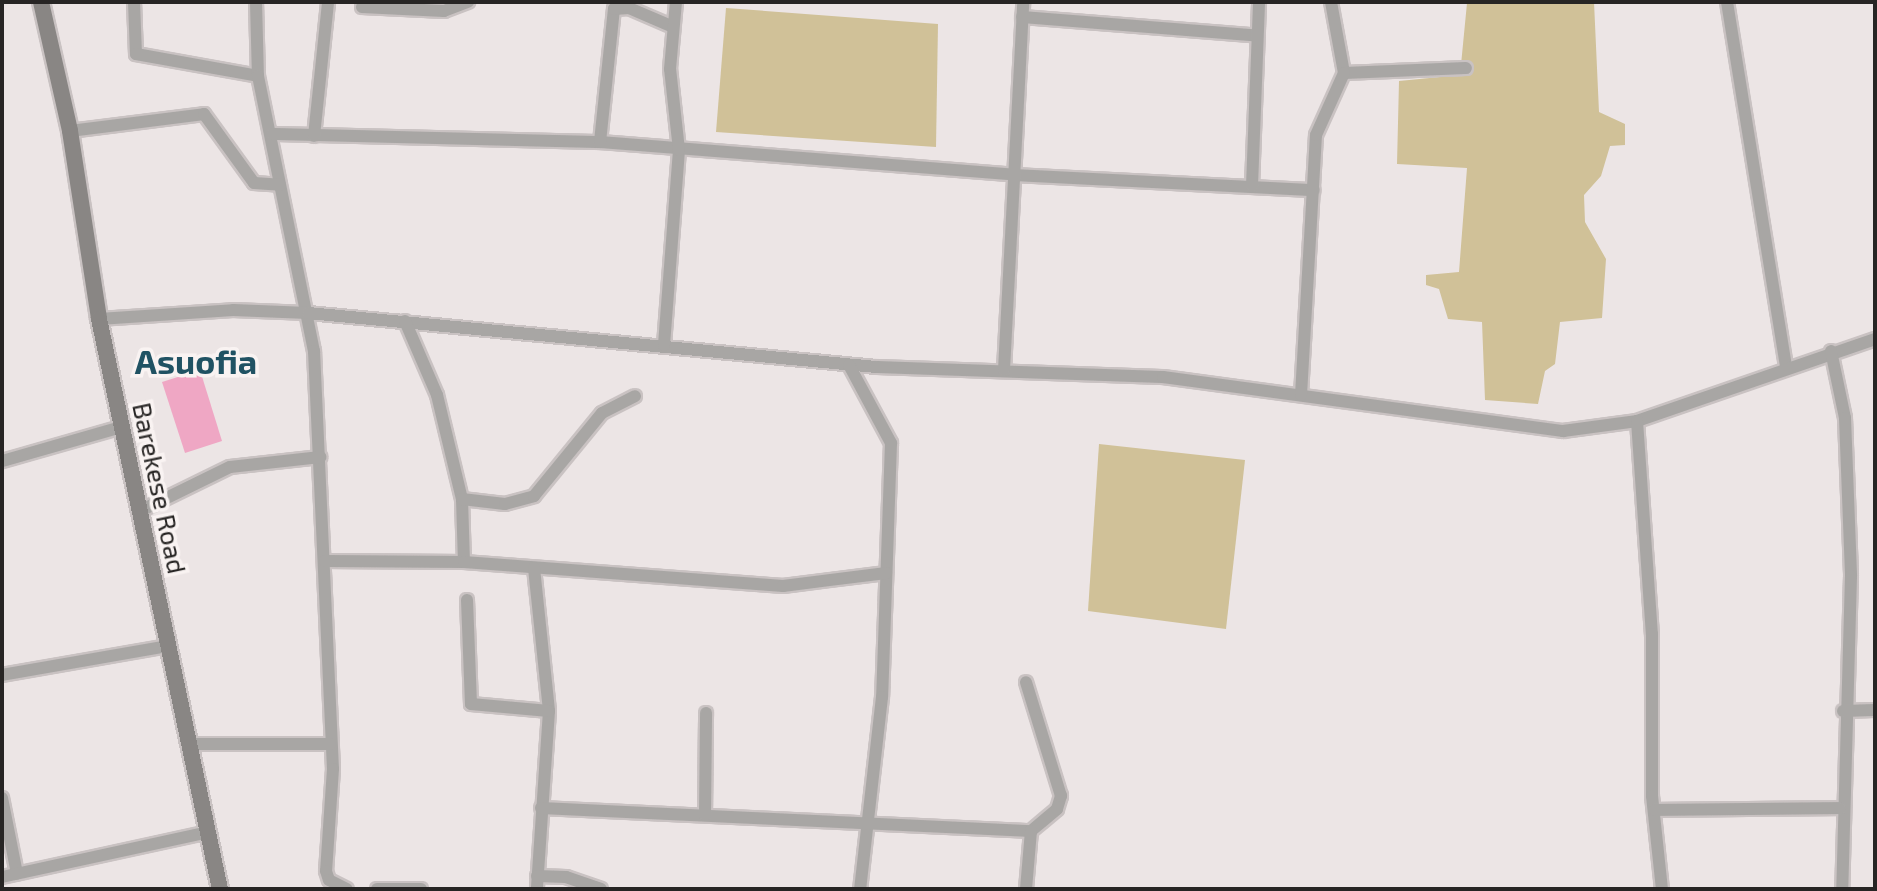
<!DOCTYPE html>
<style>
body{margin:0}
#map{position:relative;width:1877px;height:891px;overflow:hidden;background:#ece5e5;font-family:"Exo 2",sans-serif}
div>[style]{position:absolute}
.green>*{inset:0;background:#d0c198}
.building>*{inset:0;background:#efa7c4}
.roads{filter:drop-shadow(2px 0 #c9c2c2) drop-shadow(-2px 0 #c9c2c2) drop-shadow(0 2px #c9c2c2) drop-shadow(0 -2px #c9c2c2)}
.minor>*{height:12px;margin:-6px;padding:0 6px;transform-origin:6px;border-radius:6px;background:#a8a6a4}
.secondary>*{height:16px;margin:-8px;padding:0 8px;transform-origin:8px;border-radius:8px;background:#898684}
span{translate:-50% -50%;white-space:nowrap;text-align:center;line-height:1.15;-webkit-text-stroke:7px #f9f3f2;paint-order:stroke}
.street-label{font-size:26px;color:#272524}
.district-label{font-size:34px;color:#205263;font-weight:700}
.frame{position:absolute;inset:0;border:4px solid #272524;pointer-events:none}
</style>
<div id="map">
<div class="green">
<div style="clip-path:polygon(1461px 2px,1594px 2px,1599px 112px,1625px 124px,1625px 145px,1610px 146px,1601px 176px,1584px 195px,1585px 222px,1606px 259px,1602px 318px,1560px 322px,1555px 364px,1545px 371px,1538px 404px,1485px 400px,1482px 322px,1448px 319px,1439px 289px,1426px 285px,1426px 275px,1459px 272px,1467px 168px,1397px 164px,1399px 81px,1460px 75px,1467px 3px)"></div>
<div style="clip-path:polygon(726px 8px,938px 24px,936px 147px,716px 132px)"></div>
<div style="clip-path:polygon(1099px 444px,1245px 460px,1226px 629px,1088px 611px)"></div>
</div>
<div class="building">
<div style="clip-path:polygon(200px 370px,222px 441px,185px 453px,162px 382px)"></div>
</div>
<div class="roads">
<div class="minor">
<div style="left:134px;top:2px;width:52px;rotate:87.8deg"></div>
<div style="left:136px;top:54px;width:124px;rotate:10.2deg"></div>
<div style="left:256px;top:2px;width:74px;rotate:88.5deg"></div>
<div style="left:258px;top:76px;width:281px;rotate:78.5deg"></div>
<div style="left:314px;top:351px;width:418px;rotate:87.4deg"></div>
<div style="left:333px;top:769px;width:102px;rotate:93.9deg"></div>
<div style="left:326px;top:871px;width:9px;rotate:72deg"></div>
<div style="left:329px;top:880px;width:20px;rotate:27deg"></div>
<div style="left:1331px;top:2px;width:72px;rotate:79.6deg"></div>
<div style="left:1344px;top:73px;width:122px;rotate:-2.3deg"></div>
<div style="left:1727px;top:2px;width:369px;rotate:80.8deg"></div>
<div style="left:362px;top:7px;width:82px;rotate:2.8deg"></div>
<div style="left:444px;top:11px;width:26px;rotate:-21deg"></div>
<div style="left:1022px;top:17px;width:232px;rotate:4.5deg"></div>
<div style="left:70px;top:131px;width:135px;rotate:-7.2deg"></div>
<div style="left:204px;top:114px;width:85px;rotate:54.1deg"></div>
<div style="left:254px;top:183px;width:26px;rotate:4deg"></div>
<div style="left:272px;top:134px;width:328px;rotate:1.4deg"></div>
<div style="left:600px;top:142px;width:416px;rotate:4.5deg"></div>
<div style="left:1015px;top:175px;width:299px;rotate:2.9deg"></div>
<div style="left:314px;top:136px;width:135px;rotate:-84deg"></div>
<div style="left:600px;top:142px;width:134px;rotate:-84deg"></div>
<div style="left:614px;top:9px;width:15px;rotate:-4deg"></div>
<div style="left:629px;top:8px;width:46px;rotate:23.2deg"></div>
<div style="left:1252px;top:186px;width:184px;rotate:-87.8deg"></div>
<div style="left:99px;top:319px;width:134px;rotate:-3.8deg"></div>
<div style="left:233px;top:310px;width:75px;rotate:2.3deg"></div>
<div style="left:308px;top:313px;width:571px;rotate:5.43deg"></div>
<div style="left:876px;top:367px;width:287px;rotate:2deg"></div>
<div style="left:1163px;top:377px;width:404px;rotate:7.7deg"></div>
<div style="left:1563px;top:431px;width:75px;rotate:-7.7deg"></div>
<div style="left:1637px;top:421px;width:252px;rotate:-19deg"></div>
<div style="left:405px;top:321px;width:81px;rotate:66.6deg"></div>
<div style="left:437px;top:395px;width:107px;rotate:76.5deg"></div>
<div style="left:462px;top:499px;width:63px;rotate:88.2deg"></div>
<div style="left:664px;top:345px;width:196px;rotate:-85.6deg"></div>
<div style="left:679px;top:150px;width:81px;rotate:-96.3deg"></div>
<div style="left:670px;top:69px;width:67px;rotate:-84.9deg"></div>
<div style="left:1831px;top:351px;width:68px;rotate:78.2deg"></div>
<div style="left:1845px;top:418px;width:158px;rotate:87.8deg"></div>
<div style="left:1851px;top:576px;width:313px;rotate:91.6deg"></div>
<div style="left:849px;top:365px;width:89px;rotate:61.7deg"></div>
<div style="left:891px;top:443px;width:254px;rotate:92deg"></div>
<div style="left:882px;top:697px;width:193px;rotate:96.5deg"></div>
<div style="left:1004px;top:370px;width:368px;rotate:-87deg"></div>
<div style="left:1301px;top:395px;width:260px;rotate:-86.7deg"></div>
<div style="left:1316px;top:135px;width:68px;rotate:-65.7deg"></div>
<div style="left:1637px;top:421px;width:214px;rotate:86deg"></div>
<div style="left:1652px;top:634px;width:162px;rotate:90deg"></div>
<div style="left:1652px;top:796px;width:94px;rotate:83.9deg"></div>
<div style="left:2px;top:461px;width:124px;rotate:-15.9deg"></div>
<div style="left:462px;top:499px;width:43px;rotate:6.6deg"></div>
<div style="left:505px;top:504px;width:30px;rotate:-15deg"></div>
<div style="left:534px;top:496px;width:107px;rotate:-50.7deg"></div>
<div style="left:602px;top:413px;width:37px;rotate:-27deg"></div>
<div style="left:140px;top:511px;width:100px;rotate:-26.1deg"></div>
<div style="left:230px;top:467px;width:91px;rotate:-6.3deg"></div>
<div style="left:325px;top:561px;width:139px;rotate:0.4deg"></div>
<div style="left:464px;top:562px;width:320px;rotate:4.3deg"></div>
<div style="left:783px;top:586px;width:104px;rotate:-7.2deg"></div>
<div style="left:534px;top:568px;width:144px;rotate:84deg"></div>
<div style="left:549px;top:711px;width:178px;rotate:93.9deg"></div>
<div style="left:467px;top:600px;width:104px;rotate:87.8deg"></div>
<div style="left:471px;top:704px;width:78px;rotate:5.1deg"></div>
<div style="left:2px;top:675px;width:169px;rotate:-9.9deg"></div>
<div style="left:1843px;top:711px;width:32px;rotate:-2deg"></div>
<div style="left:189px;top:744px;width:141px"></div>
<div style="left:2px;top:798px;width:77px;rotate:78.8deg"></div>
<div style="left:541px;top:808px;width:491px;rotate:2.7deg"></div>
<div style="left:1031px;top:831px;width:34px;rotate:-40deg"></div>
<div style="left:1057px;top:809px;width:14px;rotate:-73deg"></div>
<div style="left:1061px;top:796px;width:119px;rotate:-107.1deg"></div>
<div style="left:1655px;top:810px;width:185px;rotate:-0.6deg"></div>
<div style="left:705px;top:815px;width:102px;rotate:-89.4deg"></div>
<div style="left:537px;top:876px;width:29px;rotate:2deg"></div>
<div style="left:566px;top:877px;width:37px;rotate:19deg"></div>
<div style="left:2px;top:877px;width:211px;rotate:-12.3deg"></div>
<div style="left:377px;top:889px;width:44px"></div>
<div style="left:1026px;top:889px;width:58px;rotate:-85.1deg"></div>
</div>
<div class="secondary">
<div style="left:41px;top:2px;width:132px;rotate:77.3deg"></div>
<div style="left:70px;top:131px;width:190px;rotate:81.2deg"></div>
<div style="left:99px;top:319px;width:583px;rotate:78.02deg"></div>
</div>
</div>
<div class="street-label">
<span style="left:160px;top:488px;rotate:78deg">Barekese Road</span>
</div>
<div class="district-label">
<span style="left:196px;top:361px">Asuofia</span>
</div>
<div class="frame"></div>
</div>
